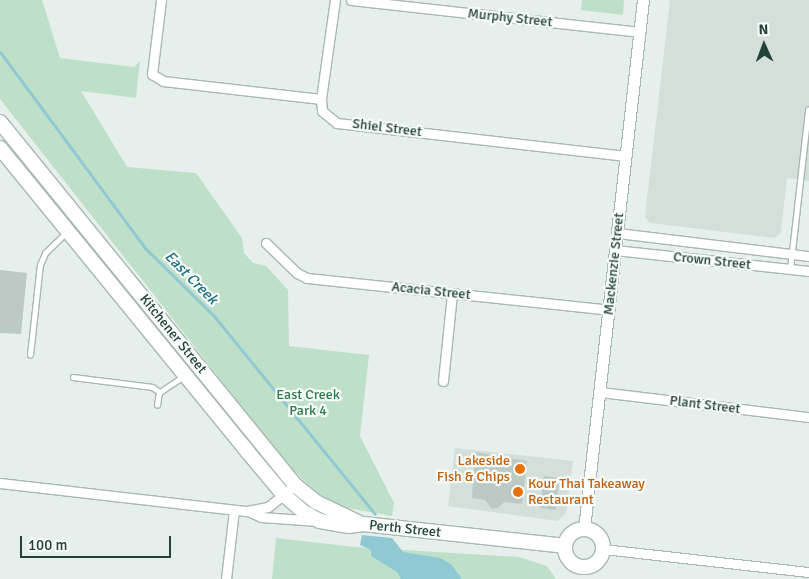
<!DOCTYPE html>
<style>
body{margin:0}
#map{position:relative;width:809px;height:579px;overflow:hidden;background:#e6efeb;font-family:Signika,sans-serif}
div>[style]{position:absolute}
.built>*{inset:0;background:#d4dfda}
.green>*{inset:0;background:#bfe0c8}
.water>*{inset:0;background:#8ec9d4}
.stream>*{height:3px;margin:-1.5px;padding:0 1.5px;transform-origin:1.5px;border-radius:1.5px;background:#8ec9d4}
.building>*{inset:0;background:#bbcac4}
.roads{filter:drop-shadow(1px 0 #a8b8b2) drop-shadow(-1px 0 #a8b8b2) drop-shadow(0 1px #a8b8b2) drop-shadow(0 -1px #a8b8b2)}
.service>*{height:4.5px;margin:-2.25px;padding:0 2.25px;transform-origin:2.25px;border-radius:2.25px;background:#fff}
.minor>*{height:9px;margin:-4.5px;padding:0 4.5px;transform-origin:4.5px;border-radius:4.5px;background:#fff}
.tertiary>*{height:11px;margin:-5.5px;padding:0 5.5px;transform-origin:5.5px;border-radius:5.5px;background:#fff}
.secondary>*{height:14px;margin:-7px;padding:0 7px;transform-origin:7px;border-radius:7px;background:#fff}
.secondary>.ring{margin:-7px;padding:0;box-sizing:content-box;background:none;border:14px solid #fff;border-radius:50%}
.dots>*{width:14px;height:14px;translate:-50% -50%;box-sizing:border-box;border:2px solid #f7fbf9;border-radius:50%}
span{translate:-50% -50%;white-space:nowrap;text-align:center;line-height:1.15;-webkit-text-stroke:4.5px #f7fbf9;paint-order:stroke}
.street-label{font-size:14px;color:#24423a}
.park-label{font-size:14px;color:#2d7a4b}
.food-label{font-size:14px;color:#c56008}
.right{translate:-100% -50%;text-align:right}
.left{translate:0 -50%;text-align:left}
.water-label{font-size:15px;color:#1c6f80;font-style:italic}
.north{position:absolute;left:739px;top:20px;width:50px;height:50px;-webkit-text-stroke:4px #f7fbf9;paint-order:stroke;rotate:358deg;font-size:14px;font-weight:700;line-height:20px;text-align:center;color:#24423a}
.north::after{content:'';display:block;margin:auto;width:18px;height:22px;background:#24423a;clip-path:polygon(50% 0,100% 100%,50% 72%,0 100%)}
.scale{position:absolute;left:20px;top:536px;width:151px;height:22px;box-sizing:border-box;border:2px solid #24423a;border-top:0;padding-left:6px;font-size:15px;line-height:18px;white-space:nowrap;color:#24423a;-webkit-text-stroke:4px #f7fbf9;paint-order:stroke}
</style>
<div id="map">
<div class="built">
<div style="clip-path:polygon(670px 0,809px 0,809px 181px,787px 178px,781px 232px,775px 238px,650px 223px,645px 217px)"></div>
<div style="clip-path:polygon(455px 448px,573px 461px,566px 514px,557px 521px,448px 506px)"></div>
</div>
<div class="green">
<div style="clip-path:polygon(0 0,42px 0,60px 58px,134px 67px,140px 61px,136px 98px,81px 91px,127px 167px,196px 173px,242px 238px,244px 253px,253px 263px,266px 266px,288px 290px,289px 346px,369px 355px,360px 436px,394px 503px,392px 516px,341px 507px,316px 492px,286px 463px,0 99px)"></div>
<div style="clip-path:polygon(582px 0,624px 0,623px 15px,581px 10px)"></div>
<div style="clip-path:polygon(276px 538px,355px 547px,519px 557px,547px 566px,556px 579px,272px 579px)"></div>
</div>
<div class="water">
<div style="clip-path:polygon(362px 535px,392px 538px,403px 552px,440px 558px,451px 564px,462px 579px,401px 579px,397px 572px,371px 556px,371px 550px,360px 545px)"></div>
</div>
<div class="stream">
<div style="left:0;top:52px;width:245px;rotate:53.5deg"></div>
<div style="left:146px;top:249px;width:95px;rotate:44.6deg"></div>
<div style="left:214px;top:316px;width:255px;rotate:50.9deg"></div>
</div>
<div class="building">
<div style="clip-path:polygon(0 270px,27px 273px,21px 334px,0 333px)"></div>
<div style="clip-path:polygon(475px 452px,527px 461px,522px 504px,504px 502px,498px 508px,492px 509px,485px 500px,472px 498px)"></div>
<div style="clip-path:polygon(544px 476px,559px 478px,556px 510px,540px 508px)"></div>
</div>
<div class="roads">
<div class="service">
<div style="left:790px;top:269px;width:160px;rotate:-83.5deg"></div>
<div style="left:30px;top:355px;width:91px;rotate:-83.7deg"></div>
<div style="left:40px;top:265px;width:13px;rotate:-67deg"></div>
<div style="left:45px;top:253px;width:30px;rotate:-44deg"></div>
<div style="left:73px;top:377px;width:80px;rotate:7.2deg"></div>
<div style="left:152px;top:387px;width:9px;rotate:32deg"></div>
<div style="left:160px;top:392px;width:29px;rotate:-34deg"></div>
<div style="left:157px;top:405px;width:13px;rotate:-81deg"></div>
</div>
<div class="minor">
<div style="left:161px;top:0;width:75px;rotate:96.9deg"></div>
<div style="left:152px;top:74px;width:13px;rotate:32deg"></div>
<div style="left:163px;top:81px;width:159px;rotate:6.5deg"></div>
<div style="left:321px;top:99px;width:12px;rotate:85deg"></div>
<div style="left:322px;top:111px;width:19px;rotate:39deg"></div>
<div style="left:337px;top:123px;width:291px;rotate:6.5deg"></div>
<div style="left:351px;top:0;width:291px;rotate:6.3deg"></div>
<div style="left:321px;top:99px;width:100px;rotate:-82deg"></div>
<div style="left:618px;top:233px;width:192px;rotate:6.9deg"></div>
<div style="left:266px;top:243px;width:43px;rotate:44.1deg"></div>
<div style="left:297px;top:273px;width:11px;rotate:27deg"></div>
<div style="left:307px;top:278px;width:304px;rotate:6deg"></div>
<div style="left:615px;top:250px;width:195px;rotate:6.2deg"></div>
<div style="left:443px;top:381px;width:87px;rotate:-84.1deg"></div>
<div style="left:601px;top:392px;width:209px;rotate:6.9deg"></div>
<div style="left:0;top:483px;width:249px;rotate:6.5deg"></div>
<div style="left:247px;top:511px;width:21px;rotate:-11deg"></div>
<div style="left:268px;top:507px;width:35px;rotate:-39deg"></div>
<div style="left:250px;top:512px;width:12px;rotate:24deg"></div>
<div style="left:261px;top:517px;width:57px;rotate:4deg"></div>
<div style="left:603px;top:549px;width:207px;rotate:6.4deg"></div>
<div style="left:226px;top:579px;width:69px;rotate:-83.4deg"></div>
</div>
<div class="tertiary">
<div style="left:584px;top:529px;width:532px;rotate:-83.64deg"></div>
</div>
<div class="secondary">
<div style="left:0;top:122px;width:468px;rotate:50.9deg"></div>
<div style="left:295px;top:485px;width:27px;rotate:39deg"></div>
<div style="left:316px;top:502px;width:47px;rotate:25.5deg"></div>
<div style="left:0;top:148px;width:391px;rotate:50.8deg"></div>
<div style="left:247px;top:451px;width:56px;rotate:50.1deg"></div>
<div style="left:283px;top:494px;width:29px;rotate:41deg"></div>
<div style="left:305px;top:513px;width:17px;rotate:28deg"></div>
<div style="left:320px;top:521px;width:29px;rotate:10deg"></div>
<div style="left:349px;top:526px;width:14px;rotate:-8deg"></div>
<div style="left:363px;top:524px;width:202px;rotate:6.2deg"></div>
<div class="ring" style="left:565px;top:529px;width:24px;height:24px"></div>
</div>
</div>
<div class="dots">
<div style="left:520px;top:469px;background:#e8710a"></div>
<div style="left:518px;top:492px;background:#e8710a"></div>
</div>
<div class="street-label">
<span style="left:510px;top:18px;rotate:6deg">Murphy Street</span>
<span style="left:387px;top:128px;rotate:7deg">Shiel Street</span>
<span style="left:712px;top:261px;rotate:6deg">Crown Street</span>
<span style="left:614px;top:264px;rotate:-84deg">Mackenzie Street</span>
<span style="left:431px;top:291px;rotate:6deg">Acacia Street</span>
<span style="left:173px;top:334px;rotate:51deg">Kitchener Street</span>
<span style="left:705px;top:405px;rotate:7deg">Plant Street</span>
<span style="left:405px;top:529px;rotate:6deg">Perth Street</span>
</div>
<div class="park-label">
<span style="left:308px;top:403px">East Creek<br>Park 4</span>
</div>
<div class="food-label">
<span class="right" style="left:510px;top:469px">Lakeside<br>Fish &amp; Chips</span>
<span class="left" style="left:528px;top:492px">Kour Thai Takeaway<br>Restaurant</span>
</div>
<div class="water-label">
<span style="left:191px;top:278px;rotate:45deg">East Creek</span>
</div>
<div class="north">N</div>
<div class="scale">100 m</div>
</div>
